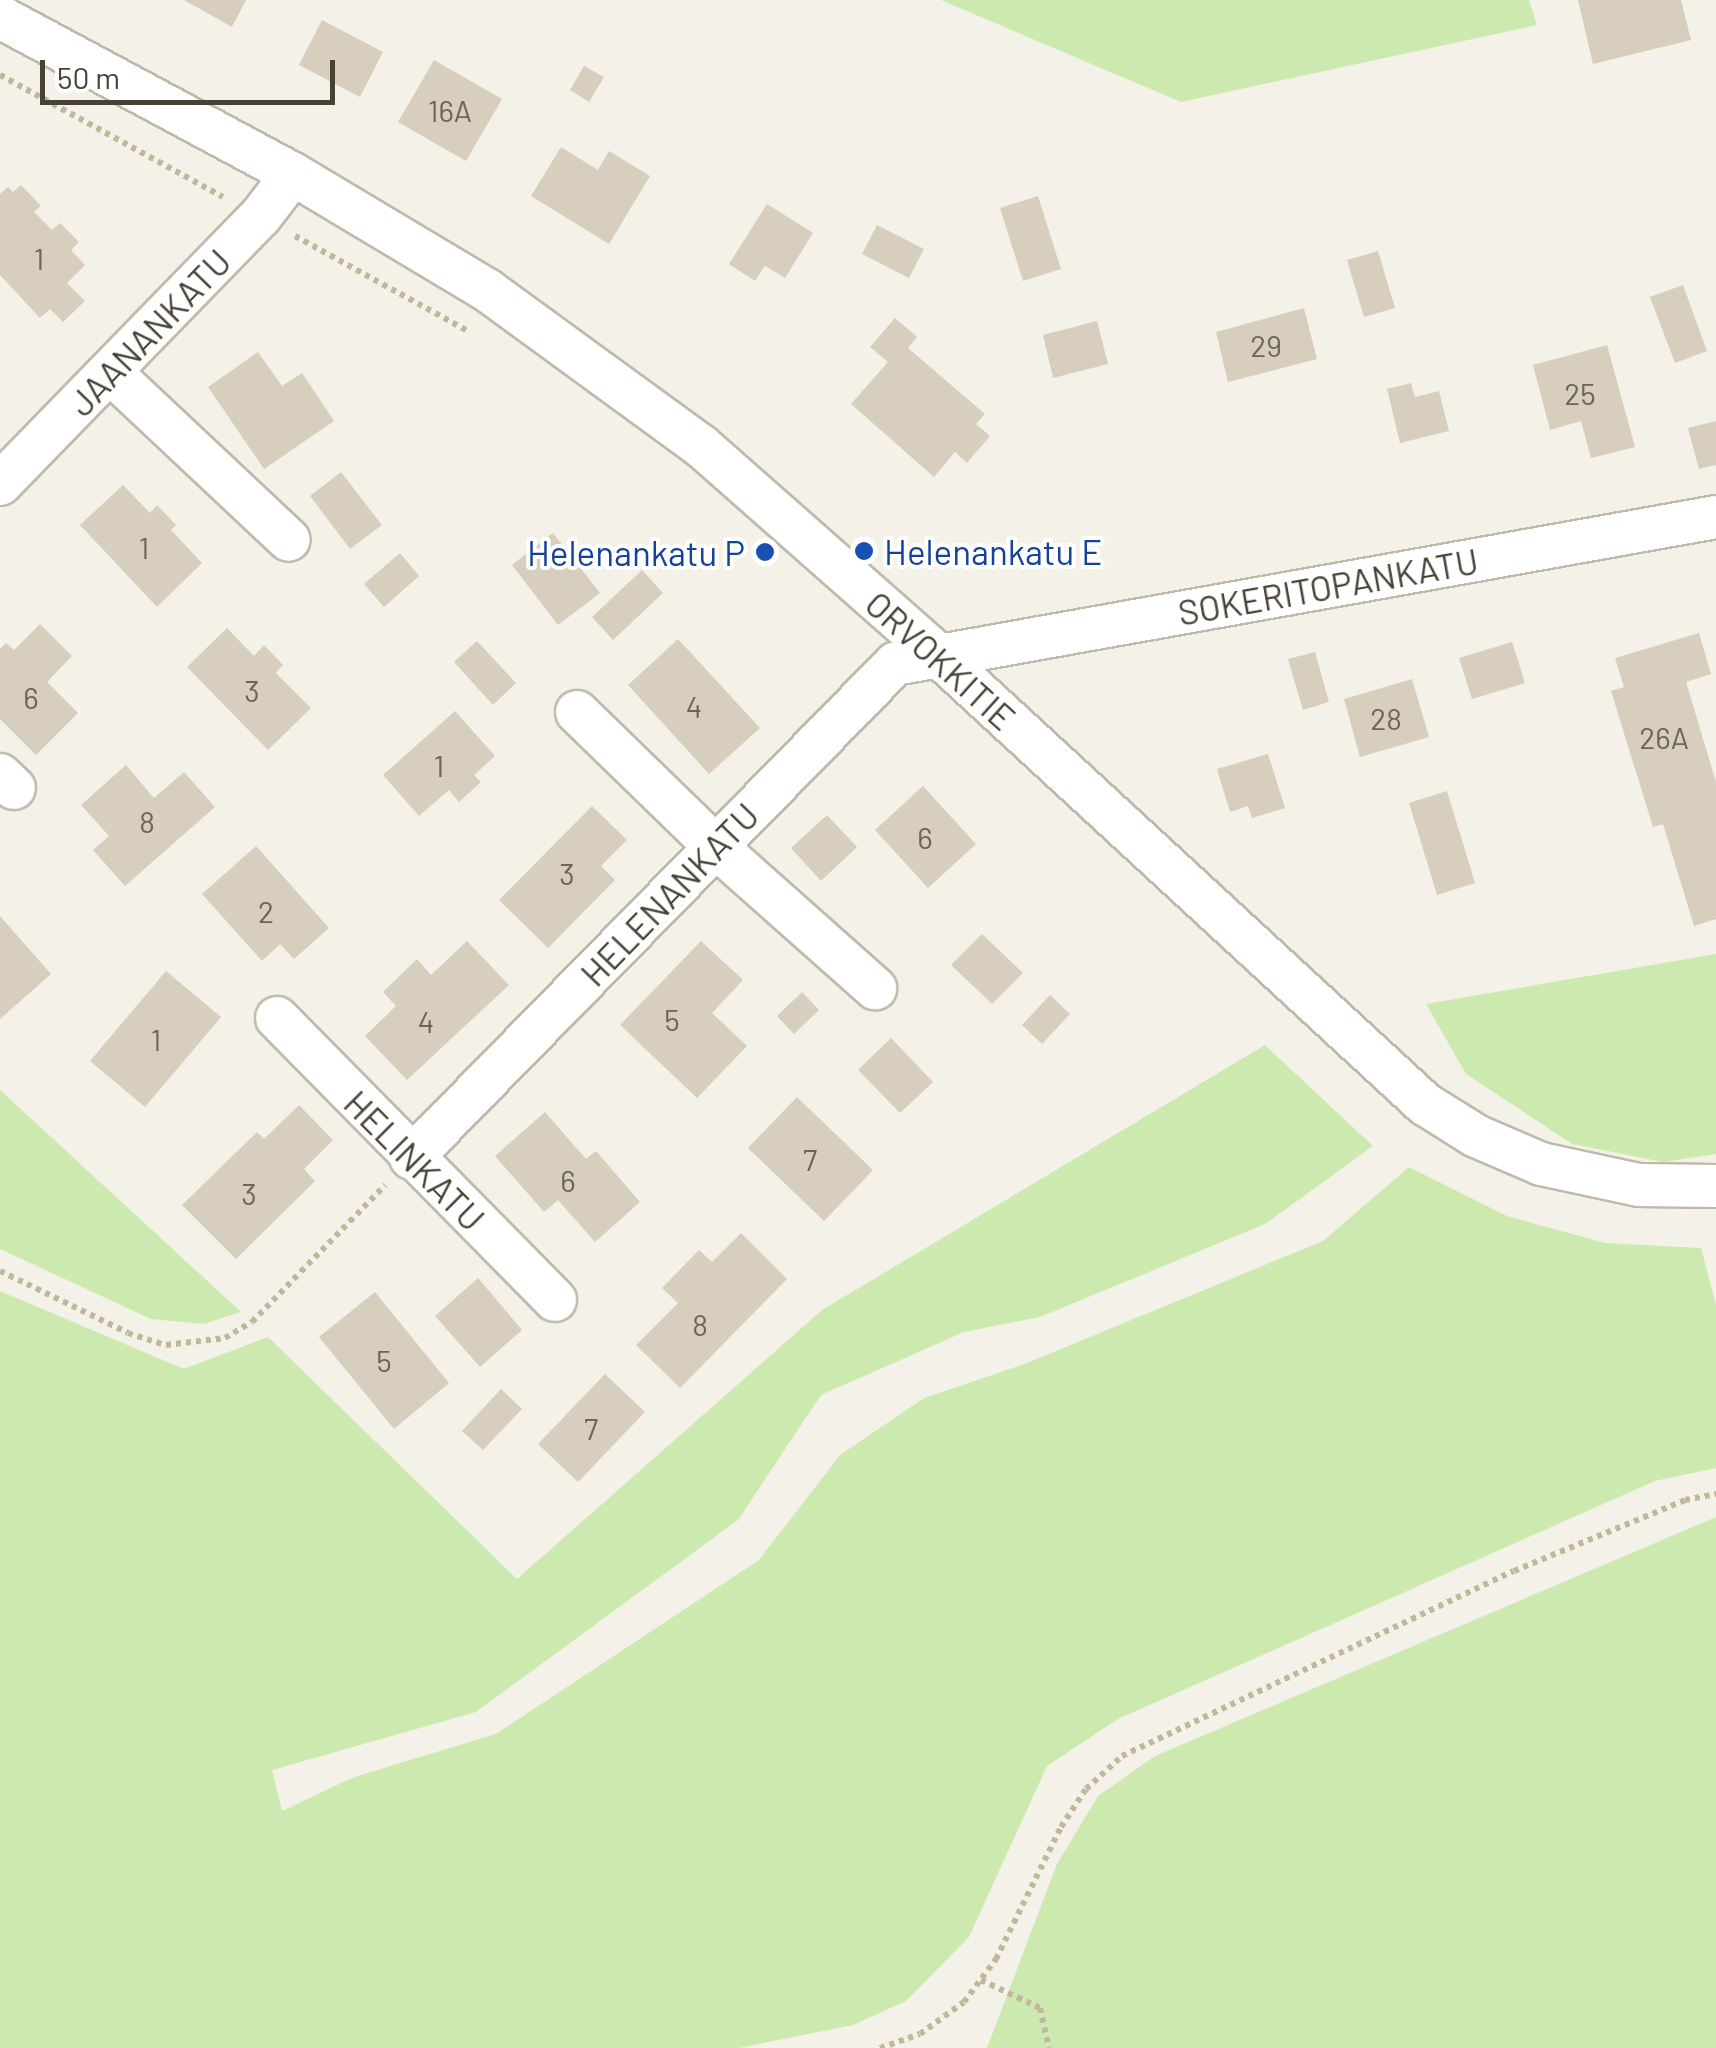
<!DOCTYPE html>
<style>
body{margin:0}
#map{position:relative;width:1716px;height:2048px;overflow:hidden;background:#f4f1e8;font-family:Barlow,sans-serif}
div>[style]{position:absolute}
.green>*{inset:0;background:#cceaaf}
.building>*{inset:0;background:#d7cebd}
.path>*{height:6px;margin-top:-3px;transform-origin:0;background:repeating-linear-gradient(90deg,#c3b79b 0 5px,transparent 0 10px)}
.roads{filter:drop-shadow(2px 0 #c0baaa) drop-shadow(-2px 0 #c0baaa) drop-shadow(0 2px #c0baaa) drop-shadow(0 -2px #c0baaa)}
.minor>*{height:42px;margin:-21px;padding:0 21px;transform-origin:21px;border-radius:21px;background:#fff}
.dots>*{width:28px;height:28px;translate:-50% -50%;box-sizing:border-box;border:5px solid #fff;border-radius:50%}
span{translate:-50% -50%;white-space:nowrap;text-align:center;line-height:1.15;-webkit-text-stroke:8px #fff;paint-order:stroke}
.number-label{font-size:30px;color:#6c6558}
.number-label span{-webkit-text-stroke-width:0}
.street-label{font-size:35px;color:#484236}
.transit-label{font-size:35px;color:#164399}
.left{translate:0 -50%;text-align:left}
.right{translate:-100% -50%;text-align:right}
.scale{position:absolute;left:40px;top:60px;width:295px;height:45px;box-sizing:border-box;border:5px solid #484236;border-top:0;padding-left:12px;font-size:30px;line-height:35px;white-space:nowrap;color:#484236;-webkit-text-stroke:8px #fff;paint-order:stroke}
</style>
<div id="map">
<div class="green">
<div style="clip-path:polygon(941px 0,1529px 0,1537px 25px,1181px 102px)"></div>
<div style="clip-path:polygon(1716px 954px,1716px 1154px,1663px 1162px,1572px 1144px,1466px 1074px,1426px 1004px)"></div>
<div style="clip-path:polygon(1265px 1045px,1373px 1146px,1265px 1224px,1040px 1317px,964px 1332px,821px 1395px,738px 1520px,476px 1712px,272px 1770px,282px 1811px,354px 1777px,496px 1734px,759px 1560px,840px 1455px,924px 1398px,1022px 1365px,1323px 1241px,1409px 1167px,1507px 1216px,1605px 1243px,1701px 1248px,1716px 1305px,1716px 1468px,1655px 1481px,1118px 1719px,1047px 1766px,969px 1937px,906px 2001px,853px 2025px,739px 2048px,0 2048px,0 1291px,184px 1369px,268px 1337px,517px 1579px,822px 1310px)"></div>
<div style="clip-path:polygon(0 1090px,241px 1312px,204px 1324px,151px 1319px,0 1249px)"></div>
<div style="clip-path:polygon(1716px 1517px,1716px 2048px,987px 2048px,1057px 1864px,1098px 1796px,1155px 1756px)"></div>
</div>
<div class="building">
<div style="clip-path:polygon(184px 0,246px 0,232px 27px)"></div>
<div style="clip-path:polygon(1578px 0,1681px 0,1691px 40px,1593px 64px)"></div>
<div style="clip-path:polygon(322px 20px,383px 52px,360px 97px,299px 65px)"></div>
<div style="clip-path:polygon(434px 60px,502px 99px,466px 161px,398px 122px)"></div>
<div style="clip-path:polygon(584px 66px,604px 77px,589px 102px,570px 90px)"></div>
<div style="clip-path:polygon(561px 147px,598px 170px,609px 151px,650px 176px,609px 244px,531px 196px)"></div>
<div style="clip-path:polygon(21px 185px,41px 206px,34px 212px,52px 230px,60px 223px,79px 242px,71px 250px,85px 265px,67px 283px,85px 301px,63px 322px,50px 309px,40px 318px,0 275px,0 194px,8px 187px,13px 192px)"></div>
<div style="clip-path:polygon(1038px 196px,1061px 269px,1023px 281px,1000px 208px)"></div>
<div style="clip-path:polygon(767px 204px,813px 233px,785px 278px,765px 266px,755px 281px,729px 264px)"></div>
<div style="clip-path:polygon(877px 225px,924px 249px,909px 278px,862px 254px)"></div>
<div style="clip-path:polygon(1378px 251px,1395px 308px,1364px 317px,1347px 260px)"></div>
<div style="clip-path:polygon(1683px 285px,1707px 351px,1675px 363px,1650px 297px)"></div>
<div style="clip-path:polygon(1304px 308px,1317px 359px,1228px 382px,1216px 332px)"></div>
<div style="clip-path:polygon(895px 318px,917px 337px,908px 348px,985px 414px,976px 424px,990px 436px,967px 463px,955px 452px,934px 477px,851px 404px,888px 362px,870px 347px)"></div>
<div style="clip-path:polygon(1097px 321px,1108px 364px,1053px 378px,1043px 335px)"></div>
<div style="clip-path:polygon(1607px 345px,1635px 447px,1591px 458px,1581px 421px,1550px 430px,1533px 365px)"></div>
<div style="clip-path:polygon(258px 352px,282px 386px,302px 373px,334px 421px,264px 469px,208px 387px)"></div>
<div style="clip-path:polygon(1411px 383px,1415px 397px,1439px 391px,1449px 431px,1400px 443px,1387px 389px)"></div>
<div style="clip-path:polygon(1716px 421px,1716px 465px,1699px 469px,1688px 428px)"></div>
<div style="clip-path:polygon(341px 472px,382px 525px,350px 549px,310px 496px)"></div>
<div style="clip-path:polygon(123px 485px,150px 513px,157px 505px,176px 525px,171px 530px,202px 563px,157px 607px,80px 525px)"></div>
<div style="clip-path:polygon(553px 533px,600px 593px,558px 625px,512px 565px)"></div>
<div style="clip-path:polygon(400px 553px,419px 576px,384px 607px,364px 584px)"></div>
<div style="clip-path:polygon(642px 570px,663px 593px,613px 640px,592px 617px)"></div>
<div style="clip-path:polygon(40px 624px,72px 656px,47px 682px,78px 713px,36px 755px,0 719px,0 649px,6px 643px,14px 650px)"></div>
<div style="clip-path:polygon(227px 628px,254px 656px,264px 645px,283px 665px,276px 673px,311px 708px,268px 750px,187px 667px)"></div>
<div style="clip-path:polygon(1699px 633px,1711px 674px,1686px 682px,1716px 782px,1716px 919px,1694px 926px,1663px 824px,1653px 827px,1611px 691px,1624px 687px,1615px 658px)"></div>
<div style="clip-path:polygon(678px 639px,760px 728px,709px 774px,628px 685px)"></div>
<div style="clip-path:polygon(477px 641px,516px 683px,493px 705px,454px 662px)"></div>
<div style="clip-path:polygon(1512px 642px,1525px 683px,1472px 699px,1459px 658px)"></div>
<div style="clip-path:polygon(1315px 652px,1329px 702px,1303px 710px,1288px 659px)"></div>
<div style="clip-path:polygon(1412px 679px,1429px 737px,1360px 757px,1344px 699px)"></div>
<div style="clip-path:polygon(455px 711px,495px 756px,474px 775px,481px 782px,459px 802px,449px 790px,419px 816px,383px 775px)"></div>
<div style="clip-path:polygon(1268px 754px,1285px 808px,1252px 818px,1248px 806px,1230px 812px,1217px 769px)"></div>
<div style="clip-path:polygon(126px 765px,154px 798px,184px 772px,215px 807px,125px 886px,93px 850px,109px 836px,81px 805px)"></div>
<div style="clip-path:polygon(923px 786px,976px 844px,928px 888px,875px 830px)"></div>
<div style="clip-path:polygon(1447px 791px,1475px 883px,1437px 895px,1409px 803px)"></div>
<div style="clip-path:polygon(592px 806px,627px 840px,601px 866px,615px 880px,548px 948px,499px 900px)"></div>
<div style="clip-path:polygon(827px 815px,857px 847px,821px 881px,791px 848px)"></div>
<div style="clip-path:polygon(256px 846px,329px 928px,294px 959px,280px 944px,262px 961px,202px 894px)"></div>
<div style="clip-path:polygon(0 916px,51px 974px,0 1019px)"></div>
<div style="clip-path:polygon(982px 934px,1023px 973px,992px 1004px,951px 965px)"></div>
<div style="clip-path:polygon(467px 941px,509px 985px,407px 1080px,365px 1036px,396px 1006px,383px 992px,417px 959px,431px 975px)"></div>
<div style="clip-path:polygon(701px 941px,743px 980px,712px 1013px,747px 1046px,697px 1098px,620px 1025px)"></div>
<div style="clip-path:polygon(166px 971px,221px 1017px,145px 1107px,90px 1061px)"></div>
<div style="clip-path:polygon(802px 992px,819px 1010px,794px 1034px,777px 1016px)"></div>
<div style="clip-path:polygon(1050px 995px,1070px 1014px,1042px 1044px,1022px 1025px)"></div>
<div style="clip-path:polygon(891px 1038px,933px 1082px,900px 1113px,858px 1070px)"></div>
<div style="clip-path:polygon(797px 1097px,873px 1170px,824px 1221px,748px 1148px)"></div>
<div style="clip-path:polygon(299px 1105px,333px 1140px,304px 1169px,315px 1181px,236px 1259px,182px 1205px,257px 1132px,264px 1139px)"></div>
<div style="clip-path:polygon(545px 1112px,586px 1159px,596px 1151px,640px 1202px,595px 1242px,558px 1200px,544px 1212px,495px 1156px)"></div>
<div style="clip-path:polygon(741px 1233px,787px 1279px,680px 1388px,636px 1345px,678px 1303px,662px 1288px,699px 1250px,712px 1262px)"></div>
<div style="clip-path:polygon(478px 1278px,522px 1330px,480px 1367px,435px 1316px)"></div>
<div style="clip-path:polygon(375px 1292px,449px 1383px,394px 1429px,319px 1337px)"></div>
<div style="clip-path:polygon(605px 1374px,645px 1412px,578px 1482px,538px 1444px)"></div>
<div style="clip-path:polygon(501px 1389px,522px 1409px,483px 1450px,462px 1431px)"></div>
</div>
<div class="path">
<div style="left:0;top:75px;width:254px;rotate:28.7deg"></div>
<div style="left:295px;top:236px;width:197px;rotate:28.8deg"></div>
<div style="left:0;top:1271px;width:142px;rotate:25.8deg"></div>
<div style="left:128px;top:1333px;width:40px;rotate:18deg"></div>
<div style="left:166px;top:1345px;width:59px;rotate:-6.8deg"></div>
<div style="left:225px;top:1338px;width:31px;rotate:-31deg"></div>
<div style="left:252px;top:1322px;width:191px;rotate:-45.8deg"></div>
<div style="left:981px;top:1980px;width:65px;rotate:25.4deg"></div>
<div style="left:1040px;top:2008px;width:41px;rotate:77.3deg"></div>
<div style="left:880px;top:2048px;width:42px;rotate:-19.3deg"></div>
<div style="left:920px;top:2034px;width:54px;rotate:-36deg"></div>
<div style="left:964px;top:2002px;width:54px;rotate:-53.3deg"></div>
<div style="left:996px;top:1959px;width:147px;rotate:-63.8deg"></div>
<div style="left:1061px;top:1827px;width:45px;rotate:-56.7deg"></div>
<div style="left:1086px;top:1789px;width:49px;rotate:-42.5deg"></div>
<div style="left:1122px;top:1756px;width:433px;rotate:-25.3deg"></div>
<div style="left:1514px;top:1571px;width:185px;rotate:-22.5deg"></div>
<div style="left:1685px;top:1500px;width:32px;rotate:-11deg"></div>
</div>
<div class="roads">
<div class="minor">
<div style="left:0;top:17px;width:332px;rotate:28.2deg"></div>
<div style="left:293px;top:174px;width:226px;rotate:30.9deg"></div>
<div style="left:487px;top:290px;width:265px;rotate:36.1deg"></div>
<div style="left:701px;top:446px;width:319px;rotate:41.4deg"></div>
<div style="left:940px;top:657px;width:660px;rotate:42.67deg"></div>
<div style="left:1425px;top:1104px;width:60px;rotate:32.1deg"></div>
<div style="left:1476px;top:1136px;width:71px;rotate:23.3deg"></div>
<div style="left:1541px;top:1164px;width:100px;rotate:12.1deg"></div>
<div style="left:1639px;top:1185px;width:77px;rotate:0.7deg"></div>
<div style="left:110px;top:372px;width:245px;rotate:43.2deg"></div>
<div style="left:0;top:484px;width:373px;rotate:-45.8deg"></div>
<div style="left:260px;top:217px;width:54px;rotate:-52.5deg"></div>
<div style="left:577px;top:712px;width:194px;rotate:44.2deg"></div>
<div style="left:716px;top:847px;width:213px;rotate:41.6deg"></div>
<div style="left:0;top:775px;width:19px;rotate:43deg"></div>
<div style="left:277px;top:1018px;width:396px;rotate:45.4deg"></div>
<div style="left:411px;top:1158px;width:692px;rotate:-45.59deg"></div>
<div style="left:895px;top:664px;width:834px;rotate:-10.15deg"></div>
</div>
</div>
<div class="dots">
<div style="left:864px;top:551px;background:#1a4fb4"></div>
<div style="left:765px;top:552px;background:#1a4fb4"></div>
</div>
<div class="number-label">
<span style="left:450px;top:110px">16A</span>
<span style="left:39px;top:258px">1</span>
<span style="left:1266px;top:345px">29</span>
<span style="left:1580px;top:393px">25</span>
<span style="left:144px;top:547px">1</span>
<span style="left:252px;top:690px">3</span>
<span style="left:31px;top:697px">6</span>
<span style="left:694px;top:706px">4</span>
<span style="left:1386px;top:718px">28</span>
<span style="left:1664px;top:737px">26A</span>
<span style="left:439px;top:765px">1</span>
<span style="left:147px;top:821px">8</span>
<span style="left:925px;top:837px">6</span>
<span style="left:567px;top:873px">3</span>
<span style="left:266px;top:911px">2</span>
<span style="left:672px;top:1019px">5</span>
<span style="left:426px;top:1021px">4</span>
<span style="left:156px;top:1039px">1</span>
<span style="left:810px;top:1159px">7</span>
<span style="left:568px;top:1180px">6</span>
<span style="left:249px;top:1193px">3</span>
<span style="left:700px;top:1324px">8</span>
<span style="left:384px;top:1360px">5</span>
<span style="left:591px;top:1428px">7</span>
</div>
<div class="street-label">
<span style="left:149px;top:332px;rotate:-46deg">JAANANKATU</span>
<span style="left:1328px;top:586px;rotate:-10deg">SOKERITOPANKATU</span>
<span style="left:941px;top:660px;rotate:42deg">ORVOKKITIE</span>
<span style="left:669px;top:894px;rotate:-46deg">HELENANKATU</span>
<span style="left:415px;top:1160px;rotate:45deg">HELINKATU</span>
</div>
<div class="transit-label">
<span class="left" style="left:884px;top:551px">Helenankatu E</span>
<span class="right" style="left:745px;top:552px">Helenankatu P</span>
</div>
<div class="scale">50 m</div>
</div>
